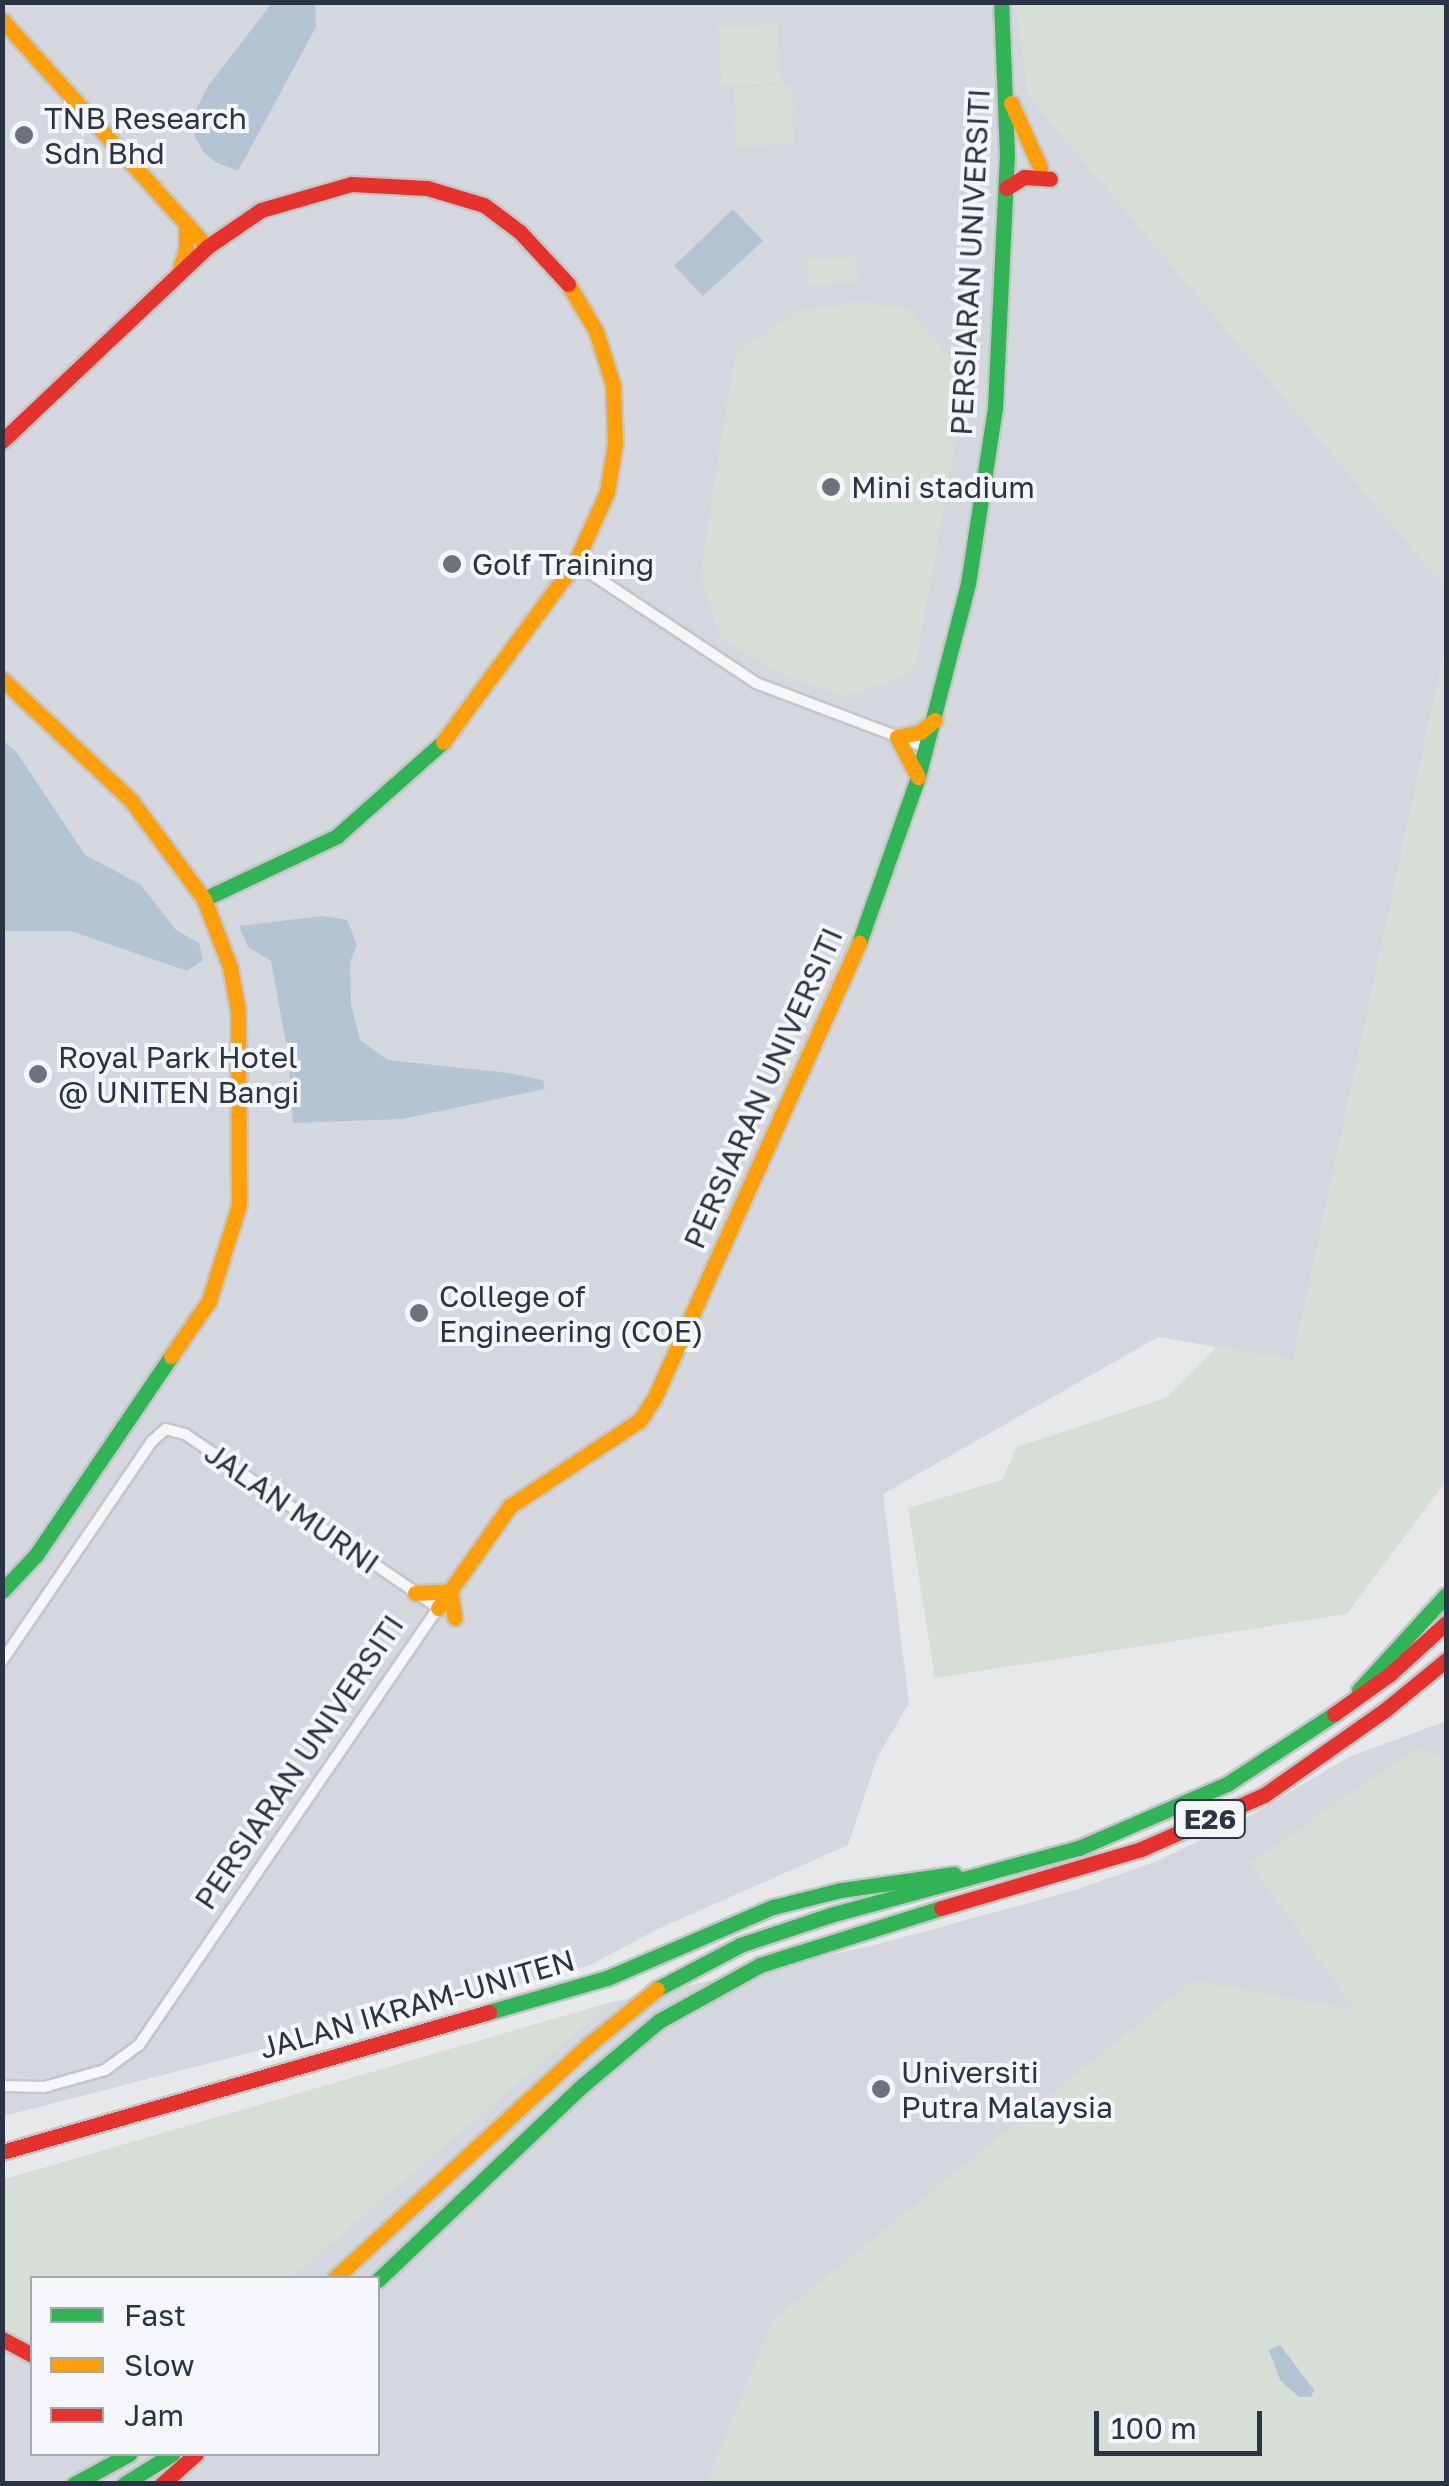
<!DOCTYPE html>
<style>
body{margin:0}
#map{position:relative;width:1449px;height:2486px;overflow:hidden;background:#e6e8ea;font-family:"Golos Text",sans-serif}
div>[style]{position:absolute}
.built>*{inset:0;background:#d4d7dd}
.green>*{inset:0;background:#d6ded6}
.water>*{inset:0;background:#b4c4d5}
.roads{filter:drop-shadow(2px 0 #c4c6c8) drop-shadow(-2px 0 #c4c6c8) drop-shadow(0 2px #c4c6c8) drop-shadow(0 -2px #c4c6c8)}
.street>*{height:10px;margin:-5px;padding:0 5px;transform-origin:5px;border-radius:5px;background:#f5f6f7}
.fast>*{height:15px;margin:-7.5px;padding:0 7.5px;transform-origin:7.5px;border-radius:7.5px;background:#30b455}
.slow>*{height:15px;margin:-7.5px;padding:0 7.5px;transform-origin:7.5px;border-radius:7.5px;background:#ff9f0a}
.jam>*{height:15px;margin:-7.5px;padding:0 7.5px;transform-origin:7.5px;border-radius:7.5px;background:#e5322d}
.dots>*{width:28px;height:28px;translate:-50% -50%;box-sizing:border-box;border:5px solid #f4f6f9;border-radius:50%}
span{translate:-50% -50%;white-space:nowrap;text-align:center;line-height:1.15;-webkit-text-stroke:8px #f4f6f9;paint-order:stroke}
.shield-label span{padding:2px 8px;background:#f4f6f9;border:2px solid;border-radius:8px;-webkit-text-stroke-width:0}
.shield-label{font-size:28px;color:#2b3445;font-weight:700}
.poi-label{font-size:30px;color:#2b3445}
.left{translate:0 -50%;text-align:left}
.street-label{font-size:30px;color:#2b3445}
.frame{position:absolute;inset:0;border:5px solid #2b3445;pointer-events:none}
.legend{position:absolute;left:30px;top:2276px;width:350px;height:180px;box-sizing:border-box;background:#f4f6f9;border:2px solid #a4a8b1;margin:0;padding:12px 18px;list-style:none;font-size:30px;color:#2b3445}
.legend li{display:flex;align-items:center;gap:20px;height:50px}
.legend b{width:50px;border:2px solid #a4a8b1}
.scale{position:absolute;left:1094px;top:2411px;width:168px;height:45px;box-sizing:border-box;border:5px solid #2b3445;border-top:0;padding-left:12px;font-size:30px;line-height:35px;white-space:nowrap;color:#2b3445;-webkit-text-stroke:8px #f4f6f9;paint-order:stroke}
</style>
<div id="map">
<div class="built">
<div style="clip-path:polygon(3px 3px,1016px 3px,1029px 97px,1446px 588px,1446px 645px,1293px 1360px,1158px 1337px,883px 1494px,909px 1703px,877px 1758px,848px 1845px,660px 1928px,588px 1966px,3px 2116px)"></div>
<div style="clip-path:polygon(evenodd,1446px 1721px,1446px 2483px,3px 2483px,2px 2180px,612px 2002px,879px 1944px,1072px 1891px,1155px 1862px,1248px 1817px,1349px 1757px,1446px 1721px,32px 2278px,378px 2278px,378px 2454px,32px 2454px,32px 2278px)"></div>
</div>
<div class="green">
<div style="clip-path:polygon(1016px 3px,1446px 3px,1446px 588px,1029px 97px)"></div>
<div style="clip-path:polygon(778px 24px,780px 83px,722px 86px,719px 27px)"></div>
<div style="clip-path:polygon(792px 85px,794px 144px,736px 147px,734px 88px)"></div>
<div style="clip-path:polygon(855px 256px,857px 282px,809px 285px,806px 260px)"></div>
<div style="clip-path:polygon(860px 301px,909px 309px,950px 357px,963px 400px,916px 664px,899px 679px,845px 697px,777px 672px,719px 637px,700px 574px,735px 354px,799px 311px)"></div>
<div style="clip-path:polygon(1446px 646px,1446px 1481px,1347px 1614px,935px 1678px,908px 1508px,1002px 1480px,1017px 1447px,1166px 1398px,1217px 1347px,1293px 1360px)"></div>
<div style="clip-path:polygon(1418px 1748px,1446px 1760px,1446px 2483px,705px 2484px,773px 2320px,1193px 1980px,1355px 2010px,1249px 1863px)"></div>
<div style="clip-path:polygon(612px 2002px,291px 2278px,32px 2278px,32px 2346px,3px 2330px,3px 2180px)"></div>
</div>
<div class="water">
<div style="clip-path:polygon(272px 3px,315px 3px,316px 27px,238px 171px,215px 162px,203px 151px,194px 135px,193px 116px,208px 86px)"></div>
<div style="clip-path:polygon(733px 209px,763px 241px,703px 296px,674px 266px)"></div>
<div style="clip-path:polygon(3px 740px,17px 753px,85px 855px,140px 884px,176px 930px,199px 943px,203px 960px,187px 971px,71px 931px,3px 931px)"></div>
<div style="clip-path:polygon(322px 916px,347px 920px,357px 945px,350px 962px,351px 1004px,360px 1040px,388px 1060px,509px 1073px,543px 1080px,545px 1089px,402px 1119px,293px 1123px,288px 1054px,271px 961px,248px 947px,239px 926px)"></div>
<div style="clip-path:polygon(1280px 2345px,1314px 2390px,1311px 2397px,1299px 2397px,1280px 2380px,1269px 2350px)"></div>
</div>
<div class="roads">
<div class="street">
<div style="left:575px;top:563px;width:217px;rotate:33.5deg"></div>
<div style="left:756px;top:683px;width:184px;rotate:20.7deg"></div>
<div style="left:2px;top:1661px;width:266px;rotate:-55.7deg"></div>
<div style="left:152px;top:1441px;width:18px;rotate:-41deg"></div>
<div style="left:166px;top:1429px;width:20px;rotate:15deg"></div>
<div style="left:185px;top:1434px;width:307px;rotate:34.5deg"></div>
<div style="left:438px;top:1608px;width:529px;rotate:124.38deg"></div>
<div style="left:139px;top:2045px;width:42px;rotate:143.7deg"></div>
<div style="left:105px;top:2070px;width:63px;rotate:164.4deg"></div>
<div style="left:44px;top:2087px;width:42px;rotate:-178.6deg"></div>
</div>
<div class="fast">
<div style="left:204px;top:899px;width:147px;rotate:-25.3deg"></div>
<div style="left:337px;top:836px;width:142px;rotate:-41.6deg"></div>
<div style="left:859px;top:943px;width:176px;rotate:-70.4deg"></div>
<div style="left:918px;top:777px;width:199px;rotate:-75.5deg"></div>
<div style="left:968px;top:584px;width:178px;rotate:-81.3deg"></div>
<div style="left:995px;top:408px;width:252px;rotate:-87.3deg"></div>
<div style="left:1007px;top:156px;width:154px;rotate:-92.2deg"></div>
<div style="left:2px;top:1591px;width:50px;rotate:-46.6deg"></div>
<div style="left:36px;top:1555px;width:240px;rotate:-55.8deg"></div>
<div style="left:1359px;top:1690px;width:129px;rotate:-47.5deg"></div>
<div style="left:841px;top:1890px;width:114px;rotate:-8.1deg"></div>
<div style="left:657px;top:1989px;width:94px;rotate:-27.9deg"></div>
<div style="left:740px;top:1945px;width:95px;rotate:-18.4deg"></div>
<div style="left:830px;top:1915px;width:258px;rotate:-15.1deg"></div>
<div style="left:1079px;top:1848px;width:161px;rotate:-23.4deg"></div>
<div style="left:1227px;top:1784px;width:128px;rotate:-33.2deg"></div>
<div style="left:489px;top:2012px;width:123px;rotate:-16.1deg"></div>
<div style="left:607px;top:1978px;width:181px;rotate:-23.2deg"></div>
<div style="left:773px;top:1907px;width:70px;rotate:-14deg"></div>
<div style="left:378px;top:2280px;width:282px;rotate:-43.6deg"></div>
<div style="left:582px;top:2086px;width:101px;rotate:-40.2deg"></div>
<div style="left:659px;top:2021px;width:115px;rotate:-29deg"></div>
<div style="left:760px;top:1965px;width:190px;rotate:-17.5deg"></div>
<div style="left:74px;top:2484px;width:63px;rotate:-28.6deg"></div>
<div style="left:124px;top:2484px;width:57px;rotate:-32deg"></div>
</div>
<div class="slow">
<div style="left:2px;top:20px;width:306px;rotate:47.9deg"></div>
<div style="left:1011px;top:103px;width:70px;rotate:65.6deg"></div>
<div style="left:179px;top:272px;width:24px;rotate:-73deg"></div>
<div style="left:186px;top:249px;width:25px;rotate:-90deg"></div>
<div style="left:2px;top:679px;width:175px;rotate:43.2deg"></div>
<div style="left:130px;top:799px;width:124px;rotate:53.5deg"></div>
<div style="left:204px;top:899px;width:73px;rotate:69.1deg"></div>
<div style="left:230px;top:967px;width:44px;rotate:79.5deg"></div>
<div style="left:238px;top:1010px;width:195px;rotate:89.7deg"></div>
<div style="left:239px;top:1205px;width:101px;rotate:107.4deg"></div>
<div style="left:209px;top:1301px;width:67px;rotate:124.6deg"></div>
<div style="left:443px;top:742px;width:222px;rotate:-53.6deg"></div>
<div style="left:575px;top:563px;width:78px;rotate:-65.7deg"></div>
<div style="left:607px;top:492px;width:49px;rotate:-80.5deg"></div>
<div style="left:615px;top:444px;width:59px;rotate:-91.9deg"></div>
<div style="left:613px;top:385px;width:57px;rotate:-107.5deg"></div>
<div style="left:596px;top:331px;width:55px;rotate:-120.8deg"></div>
<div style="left:918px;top:777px;width:45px;rotate:-117.7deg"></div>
<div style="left:897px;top:737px;width:24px;rotate:-12deg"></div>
<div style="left:920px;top:732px;width:19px;rotate:-39deg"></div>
<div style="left:450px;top:1591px;width:27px;rotate:80deg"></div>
<div style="left:415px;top:1593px;width:35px;rotate:-3deg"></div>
<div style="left:438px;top:1608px;width:125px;rotate:-54.8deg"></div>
<div style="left:510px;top:1506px;width:156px;rotate:-33.5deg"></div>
<div style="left:640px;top:1420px;width:27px;rotate:-57deg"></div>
<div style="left:655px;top:1397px;width:498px;rotate:-65.8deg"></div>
<div style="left:335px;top:2278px;width:348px;rotate:-42.6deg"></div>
<div style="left:591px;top:2043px;width:85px;rotate:-39.3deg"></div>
</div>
<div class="jam">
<div style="left:1006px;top:188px;width:21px;rotate:-31deg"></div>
<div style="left:1024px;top:177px;width:26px;rotate:4deg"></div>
<div style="left:2px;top:441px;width:282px;rotate:-43.4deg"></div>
<div style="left:207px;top:247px;width:65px;rotate:-34.4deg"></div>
<div style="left:261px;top:210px;width:94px;rotate:-16.1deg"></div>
<div style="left:351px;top:184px;width:76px;rotate:3deg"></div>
<div style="left:427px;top:188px;width:59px;rotate:16.6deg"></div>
<div style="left:484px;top:205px;width:45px;rotate:36.9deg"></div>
<div style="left:520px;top:232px;width:71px;rotate:47.3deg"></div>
<div style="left:1334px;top:1714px;width:69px;rotate:-35.5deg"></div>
<div style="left:1390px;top:1674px;width:76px;rotate:-42.3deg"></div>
<div style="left:941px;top:1908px;width:209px;rotate:-16.4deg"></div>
<div style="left:1141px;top:1849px;width:134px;rotate:-23.7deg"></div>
<div style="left:1264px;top:1795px;width:148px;rotate:-35.1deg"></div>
<div style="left:1385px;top:1710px;width:79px;rotate:-39.3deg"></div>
<div style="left:2px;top:2152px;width:507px;rotate:-16.04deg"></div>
<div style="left:2px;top:2339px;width:34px;rotate:28deg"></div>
<div style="left:162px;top:2484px;width:45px;rotate:-41.4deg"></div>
</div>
</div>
<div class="dots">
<div style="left:24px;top:135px;background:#6c737f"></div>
<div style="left:831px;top:487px;background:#6c737f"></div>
<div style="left:452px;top:564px;background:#6c737f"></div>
<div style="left:38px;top:1074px;background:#6c737f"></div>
<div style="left:419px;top:1313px;background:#6c737f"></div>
<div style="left:881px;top:2089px;background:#6c737f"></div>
</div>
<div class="shield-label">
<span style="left:1210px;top:1819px">E26</span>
</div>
<div class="poi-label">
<span class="left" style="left:44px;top:135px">TNB Research<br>Sdn Bhd</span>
<span class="left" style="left:851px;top:487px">Mini stadium</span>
<span class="left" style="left:472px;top:564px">Golf Training</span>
<span class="left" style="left:58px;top:1074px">Royal Park Hotel<br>@ UNITEN Bangi</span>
<span class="left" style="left:439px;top:1313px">College of<br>Engineering (COE)</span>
<span class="left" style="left:901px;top:2089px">Universiti<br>Putra Malaysia</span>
</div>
<div class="street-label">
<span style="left:970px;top:262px;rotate:-87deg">PERSIARAN UNIVERSITI</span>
<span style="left:763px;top:1088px;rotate:-66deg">PERSIARAN UNIVERSITI</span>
<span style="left:292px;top:1508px;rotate:35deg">JALAN MURNI</span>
<span style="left:299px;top:1762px;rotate:-56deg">PERSIARAN UNIVERSITI</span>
<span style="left:417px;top:2004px;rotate:-16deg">JALAN IKRAM-UNITEN</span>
</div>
<div class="frame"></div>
<ul class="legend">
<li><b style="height:12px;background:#30b455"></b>Fast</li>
<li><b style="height:12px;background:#ff9f0a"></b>Slow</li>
<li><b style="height:12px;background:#e5322d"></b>Jam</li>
</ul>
<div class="scale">100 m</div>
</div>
